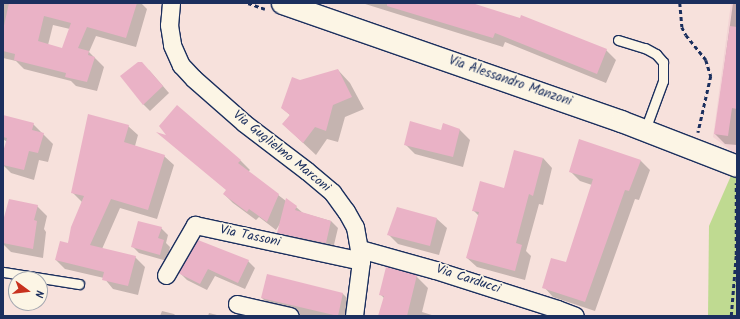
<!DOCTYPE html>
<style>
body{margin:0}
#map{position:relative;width:740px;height:319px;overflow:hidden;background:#f7e1dc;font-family:Kalam,sans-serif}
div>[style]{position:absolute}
.built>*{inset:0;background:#f3d3d5}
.green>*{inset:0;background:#bfda91}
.shadow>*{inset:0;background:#0003}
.building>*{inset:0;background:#eab2c6}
.path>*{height:2.5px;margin-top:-1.25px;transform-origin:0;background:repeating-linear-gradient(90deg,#1b2f5e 0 4px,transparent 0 7px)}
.roads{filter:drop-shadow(1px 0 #1b2f5e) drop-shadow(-1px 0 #1b2f5e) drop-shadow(0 1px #1b2f5e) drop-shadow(0 -1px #1b2f5e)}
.service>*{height:9px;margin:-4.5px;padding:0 4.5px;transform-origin:4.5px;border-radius:4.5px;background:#fcf5e5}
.minor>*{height:17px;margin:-8.5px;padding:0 8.5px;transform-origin:8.5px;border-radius:8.5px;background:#fcf5e5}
.tertiary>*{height:21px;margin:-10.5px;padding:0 10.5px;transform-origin:10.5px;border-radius:10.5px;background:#fcf5e5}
span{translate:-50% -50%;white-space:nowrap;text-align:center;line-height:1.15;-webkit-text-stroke:3.5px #fcf5e5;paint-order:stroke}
.street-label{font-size:13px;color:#1b2f5e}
.frame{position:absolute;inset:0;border:4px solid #1b2f5e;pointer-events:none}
.north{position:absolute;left:8px;top:271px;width:40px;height:40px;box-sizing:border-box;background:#fcf5e5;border:1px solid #a2a6af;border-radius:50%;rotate:105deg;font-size:11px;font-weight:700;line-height:16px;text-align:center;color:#1b2f5e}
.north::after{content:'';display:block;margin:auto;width:14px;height:18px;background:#c8321e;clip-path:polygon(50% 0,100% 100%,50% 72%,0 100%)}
</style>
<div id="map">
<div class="built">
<div style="clip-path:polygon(731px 3px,737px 3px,737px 155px,713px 137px)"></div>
</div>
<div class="green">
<div style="clip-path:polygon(737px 162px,737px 316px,708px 316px,709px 226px)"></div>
</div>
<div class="shadow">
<div style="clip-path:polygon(evenodd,3px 3px,141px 3px,147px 9px,136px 47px,96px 36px,89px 52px,104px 67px,97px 91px,76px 86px,71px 81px,24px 69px,16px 61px,3px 58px,3px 3px,53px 25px,70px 29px,63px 49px,48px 45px,53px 25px)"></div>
<div style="clip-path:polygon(362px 3px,470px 3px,606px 50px,616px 60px,606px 83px,505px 42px,503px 47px)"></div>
<div style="clip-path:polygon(733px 3px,737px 3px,737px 145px,725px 144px,715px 134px)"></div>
<div style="clip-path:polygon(149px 70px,169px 93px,150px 111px,143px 104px)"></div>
<div style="clip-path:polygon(338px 70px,350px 83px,364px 109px,345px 117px,338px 142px,327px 139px,316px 155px,283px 124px,290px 115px,282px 108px,300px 81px)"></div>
<div style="clip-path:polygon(177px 107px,241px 161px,250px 170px,248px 172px,286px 201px,296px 207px,303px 213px,331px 221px,338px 228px,333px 249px,285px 239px,278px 232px,281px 222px,276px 230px,259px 217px,256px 220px,233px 203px,224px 194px,227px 190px,160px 134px,169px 137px)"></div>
<div style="clip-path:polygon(3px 121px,33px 124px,53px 144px,48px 162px,39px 160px,34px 180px,11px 173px,3px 165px,3px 156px,7px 142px,3px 139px)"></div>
<div style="clip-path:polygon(443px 124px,460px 130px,470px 140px,463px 167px,415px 154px,405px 144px,442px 131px)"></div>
<div style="clip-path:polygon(128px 126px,138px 135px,135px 146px,164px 156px,174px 165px,157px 219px,120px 208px,102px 249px,135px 257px,145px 267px,138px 295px,113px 289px,104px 278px,65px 269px,56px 260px,68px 244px,82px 202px,72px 192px)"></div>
<div style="clip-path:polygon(543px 158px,552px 168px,543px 205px,539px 204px,526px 251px,531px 256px,525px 280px,477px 267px,467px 258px,479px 216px,473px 210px,505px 189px)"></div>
<div style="clip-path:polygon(641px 161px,650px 170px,639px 200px,635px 199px,595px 311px,553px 297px,544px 287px,567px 264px,592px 185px,580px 181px,570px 171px)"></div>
<div style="clip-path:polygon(37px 206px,47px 216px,44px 229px,46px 232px,43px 258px,11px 252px,3px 244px,3px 222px)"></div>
<div style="clip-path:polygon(437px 219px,447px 228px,439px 255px,398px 244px,389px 235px)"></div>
<div style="clip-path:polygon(161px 228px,168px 235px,166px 243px,170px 247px,167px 261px,139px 253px,132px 246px)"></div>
<div style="clip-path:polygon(248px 261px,255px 268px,245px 289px,215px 276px,207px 290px,187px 280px,180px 273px)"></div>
<div style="clip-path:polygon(267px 276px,343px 294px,353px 304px,350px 316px,301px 316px,272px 308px,262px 298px)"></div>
<div style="clip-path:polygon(416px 276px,428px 288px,422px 312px,435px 316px,379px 316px,384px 298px,380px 294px)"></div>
<div style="clip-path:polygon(162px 311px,174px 314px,176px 316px,160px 316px)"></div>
<div style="clip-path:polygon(209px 313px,221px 316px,208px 316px)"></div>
</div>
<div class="building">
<div style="clip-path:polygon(evenodd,9px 3px,137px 3px,126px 38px,87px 27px,78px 48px,89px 51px,88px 55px,95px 57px,87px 82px,65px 77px,66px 73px,14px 60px,15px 54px,3px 51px,3px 30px,9px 3px,44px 16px,71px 23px,62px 48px,38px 41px,44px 16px)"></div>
<div style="clip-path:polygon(387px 3px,472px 3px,520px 18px,521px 15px,607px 49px,597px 74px,495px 33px,493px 38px,387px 6px)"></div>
<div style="clip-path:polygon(730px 26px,737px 27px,737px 109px,732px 108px,728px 136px,714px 134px)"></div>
<div style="clip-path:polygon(138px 62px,142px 62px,163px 86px,143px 105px,120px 76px)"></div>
<div style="clip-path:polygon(338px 69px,352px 97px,333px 105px,326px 131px,315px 127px,303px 143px,282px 124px,290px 115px,281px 108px,292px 77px,300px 80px)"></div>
<div style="clip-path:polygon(177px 105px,241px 160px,238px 163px,279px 194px,267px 222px,249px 209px,247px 212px,223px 194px,226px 190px,156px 132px,166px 135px,159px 126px)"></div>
<div style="clip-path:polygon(88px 114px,129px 125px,124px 142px,165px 155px,148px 210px,111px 199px,90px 245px,136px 256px,128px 286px,102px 280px,104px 272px,55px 260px,60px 241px,68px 243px,71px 227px,84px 196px,71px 193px)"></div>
<div style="clip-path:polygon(3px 115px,34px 123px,32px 130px,44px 133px,38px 153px,29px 151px,24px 170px,3px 165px,3px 152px,7px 138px,3px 137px)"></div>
<div style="clip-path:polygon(410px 121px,441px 130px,443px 123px,460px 129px,453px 157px,404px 145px)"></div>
<div style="clip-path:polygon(579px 139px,641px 160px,629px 191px,625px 190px,585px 302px,542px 288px,551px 258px,566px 262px,593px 179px,569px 172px)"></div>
<div style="clip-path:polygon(514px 150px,543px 158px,533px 196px,529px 194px,516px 243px,522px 245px,515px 271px,466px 258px,479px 212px,472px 211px,480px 181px,504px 188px)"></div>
<div style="clip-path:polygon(286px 198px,297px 206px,295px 210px,331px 221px,326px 243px,277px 233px)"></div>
<div style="clip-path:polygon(9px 199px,38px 205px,34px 220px,37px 221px,33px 249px,3px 243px,3px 221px)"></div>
<div style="clip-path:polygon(397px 207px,437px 218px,430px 246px,387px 235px)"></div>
<div style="clip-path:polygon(138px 221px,162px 227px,158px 238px,164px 240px,160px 255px,131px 247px)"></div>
<div style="clip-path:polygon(198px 240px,249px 260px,238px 283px,208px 269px,200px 284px,178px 273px)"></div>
<div style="clip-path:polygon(386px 267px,417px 275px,407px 316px,378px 316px,384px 296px,379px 295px)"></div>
<div style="clip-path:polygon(267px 274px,343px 293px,338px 316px,261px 298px)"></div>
</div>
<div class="path">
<div style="left:248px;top:3px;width:18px;rotate:19deg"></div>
<div style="left:680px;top:3px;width:24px;rotate:85deg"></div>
<div style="left:682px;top:27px;width:9px;rotate:63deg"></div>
<div style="left:686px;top:35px;width:32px;rotate:51deg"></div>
<div style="left:706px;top:60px;width:17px;rotate:73deg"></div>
<div style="left:711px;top:76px;width:58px;rotate:102.8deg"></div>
<div style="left:731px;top:316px;width:61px;rotate:-85.3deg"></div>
<div style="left:736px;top:255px;width:72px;rotate:-90deg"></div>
</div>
<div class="roads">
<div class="service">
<div style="left:618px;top:40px;width:28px;rotate:17deg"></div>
<div style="left:645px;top:48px;width:13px;rotate:29deg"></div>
<div style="left:656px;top:54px;width:11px;rotate:49deg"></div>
<div style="left:663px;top:62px;width:19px;rotate:90deg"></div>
<div style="left:663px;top:81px;width:52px;rotate:110.2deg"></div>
<div style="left:3px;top:272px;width:77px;rotate:9deg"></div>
</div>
<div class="minor">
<div style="left:171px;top:3px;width:22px;rotate:95deg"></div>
<div style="left:169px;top:25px;width:20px;rotate:81deg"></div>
<div style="left:172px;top:45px;width:22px;rotate:66deg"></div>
<div style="left:181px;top:65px;width:18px;rotate:47deg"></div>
<div style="left:193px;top:78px;width:68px;rotate:41.4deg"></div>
<div style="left:244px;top:123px;width:79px;rotate:37.3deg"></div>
<div style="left:307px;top:171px;width:33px;rotate:40deg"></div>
<div style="left:332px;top:192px;width:24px;rotate:54deg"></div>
<div style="left:346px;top:211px;width:18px;rotate:61deg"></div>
<div style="left:355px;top:227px;width:35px;rotate:80deg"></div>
<div style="left:361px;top:261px;width:55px;rotate:97.3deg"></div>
<div style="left:360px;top:249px;width:78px;rotate:15.6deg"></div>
<div style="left:435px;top:270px;width:128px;rotate:17.7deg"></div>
<div style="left:557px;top:309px;width:19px;rotate:21deg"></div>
<div style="left:166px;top:275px;width:58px;rotate:-59.9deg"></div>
<div style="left:195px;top:225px;width:170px;rotate:12.2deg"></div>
<div style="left:237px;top:304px;width:54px;rotate:12.8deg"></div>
</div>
<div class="tertiary">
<div style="left:282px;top:3px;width:359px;rotate:19.2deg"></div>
<div style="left:621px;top:121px;width:124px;rotate:21.2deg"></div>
</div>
</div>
<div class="street-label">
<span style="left:510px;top:82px;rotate:19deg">Via Alessandro Manzoni</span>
<span style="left:281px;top:152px;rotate:39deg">Via Guglielmo Marconi</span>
<span style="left:250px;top:237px;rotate:12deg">Via Tassoni</span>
<span style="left:468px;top:280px;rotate:18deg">Via Carducci</span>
</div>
<div class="frame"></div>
<div class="north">N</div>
</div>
